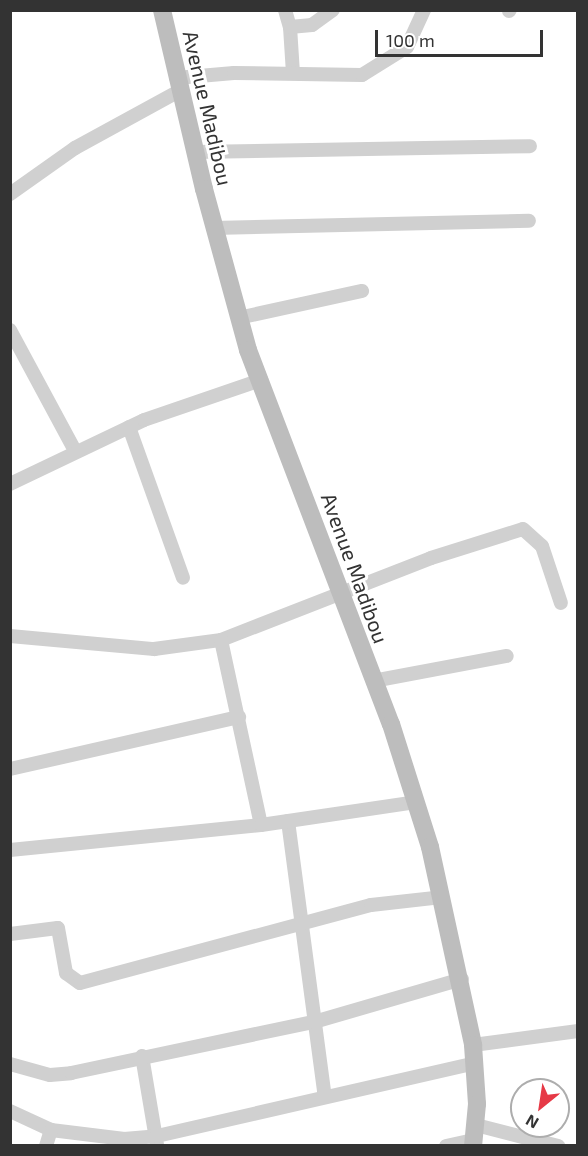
<!DOCTYPE html>
<style>
body{margin:0}
#map{position:relative;width:588px;height:1156px;overflow:hidden;background:#fff;font-family:"Exo 2",sans-serif}
div>[style]{position:absolute}
.stream>*{height:3px;margin:-1.5px;padding:0 1.5px;transform-origin:1.5px;border-radius:1.5px;background:#cfe2ee}
.street>*{height:14px;margin:-7px;padding:0 7px;transform-origin:7px;border-radius:7px;background:#d0d0d0}
.secondary>*{height:18px;margin:-9px;padding:0 9px;transform-origin:9px;border-radius:9px;background:#bdbdbd}
span{translate:-50% -50%;white-space:nowrap;text-align:center;line-height:1.15;-webkit-text-stroke:6px #fff;paint-order:stroke}
.street-label{font-size:21px;color:#333}
.frame{position:absolute;inset:0;border:12px solid #333;pointer-events:none}
.north{position:absolute;left:510px;top:1078px;width:60px;height:60px;box-sizing:border-box;background:#fff;border:2px solid #adadad;border-radius:50%;rotate:210deg;font-size:16px;font-weight:700;line-height:24px;text-align:center;color:#333}
.north::after{content:'';display:block;margin:auto;width:21px;height:27px;background:#e63946;clip-path:polygon(50% 0,100% 100%,50% 72%,0 100%)}
.scale{position:absolute;left:375px;top:30px;width:168px;height:27px;box-sizing:border-box;border:3px solid #333;border-top:0;padding-left:8px;font-size:18px;line-height:21px;white-space:nowrap;color:#333;-webkit-text-stroke:4px #fff;paint-order:stroke}
</style>
<div id="map">
<div class="stream">
<div style="left:578px;top:337px;width:95px;rotate:90deg"></div>
</div>
<div class="street">
<div style="left:285px;top:10px;width:18px;rotate:74deg"></div>
<div style="left:290px;top:27px;width:46px;rotate:86.3deg"></div>
<div style="left:509px;top:11px;width:1px;rotate:-45deg"></div>
<div style="left:290px;top:27px;width:22px;rotate:-5deg"></div>
<div style="left:312px;top:25px;width:26px;rotate:-36deg"></div>
<div style="left:176px;top:78px;width:58px;rotate:-4.9deg"></div>
<div style="left:234px;top:73px;width:128px;rotate:0.9deg"></div>
<div style="left:362px;top:75px;width:53px;rotate:-31.9deg"></div>
<div style="left:407px;top:47px;width:41px;rotate:-65.3deg"></div>
<div style="left:195px;top:152px;width:335px;rotate:-1deg"></div>
<div style="left:10px;top:194px;width:80px;rotate:-35.3deg"></div>
<div style="left:75px;top:148px;width:119px;rotate:-28.7deg"></div>
<div style="left:213px;top:228px;width:316px;rotate:-1.3deg"></div>
<div style="left:238px;top:318px;width:127px;rotate:-12.3deg"></div>
<div style="left:10px;top:330px;width:135px;rotate:61.7deg"></div>
<div style="left:129px;top:427px;width:160px;rotate:70.3deg"></div>
<div style="left:10px;top:484px;width:148px;rotate:-25.5deg"></div>
<div style="left:144px;top:420px;width:124px;rotate:-18.9deg"></div>
<div style="left:10px;top:636px;width:145px;rotate:5.2deg"></div>
<div style="left:154px;top:649px;width:68px;rotate:-7.7deg"></div>
<div style="left:221px;top:640px;width:225px;rotate:-21.3deg"></div>
<div style="left:431px;top:558px;width:96px;rotate:-17.5deg"></div>
<div style="left:523px;top:529px;width:25px;rotate:42deg"></div>
<div style="left:542px;top:546px;width:60px;rotate:71.6deg"></div>
<div style="left:221px;top:640px;width:189px;rotate:77.8deg"></div>
<div style="left:373px;top:681px;width:136px;rotate:-10.6deg"></div>
<div style="left:10px;top:769px;width:235px;rotate:-12.8deg"></div>
<div style="left:288px;top:821px;width:278px;rotate:82.4deg"></div>
<div style="left:10px;top:850px;width:252px;rotate:-5.7deg"></div>
<div style="left:261px;top:825px;width:158px;rotate:-8.4deg"></div>
<div style="left:10px;top:934px;width:48px;rotate:-7.1deg"></div>
<div style="left:58px;top:928px;width:46px;rotate:79.9deg"></div>
<div style="left:66px;top:973px;width:17px;rotate:36deg"></div>
<div style="left:80px;top:983px;width:301px;rotate:-15deg"></div>
<div style="left:371px;top:905px;width:71px;rotate:-6.4deg"></div>
<div style="left:473px;top:1045px;width:106px;rotate:-7.6deg"></div>
<div style="left:142px;top:1056px;width:90px;rotate:80.4deg"></div>
<div style="left:10px;top:1064px;width:41px;rotate:15.4deg"></div>
<div style="left:50px;top:1075px;width:21px;rotate:-5deg"></div>
<div style="left:71px;top:1073px;width:248px;rotate:-11.9deg"></div>
<div style="left:314px;top:1022px;width:154px;rotate:-16.2deg"></div>
<div style="left:10px;top:1111px;width:45px;rotate:24.9deg"></div>
<div style="left:51px;top:1130px;width:74px;rotate:7deg"></div>
<div style="left:124px;top:1139px;width:33px;rotate:-5deg"></div>
<div style="left:157px;top:1136px;width:327px;rotate:-12.9deg"></div>
<div style="left:476px;top:1125px;width:85px;rotate:14.4deg"></div>
<div style="left:46px;top:1146px;width:17px;rotate:-73deg"></div>
<div style="left:446px;top:1146px;width:29px;rotate:-12deg"></div>
</div>
<div class="secondary">
<div style="left:162px;top:10px;width:184px;rotate:76.8deg"></div>
<div style="left:204px;top:189px;width:167px;rotate:74.7deg"></div>
<div style="left:248px;top:350px;width:400px;rotate:69.1deg"></div>
<div style="left:391px;top:724px;width:129px;rotate:72.4deg"></div>
<div style="left:430px;top:847px;width:203px;rotate:77.7deg"></div>
<div style="left:473px;top:1045px;width:59px;rotate:86.1deg"></div>
<div style="left:477px;top:1104px;width:42px;rotate:95.4deg"></div>
</div>
<div class="street-label">
<span style="left:208px;top:108px;rotate:77deg">Avenue Madibou</span>
<span style="left:355px;top:568px;rotate:70deg">Avenue Madibou</span>
</div>
<div class="frame"></div>
<div class="north">N</div>
<div class="scale">100 m</div>
</div>
